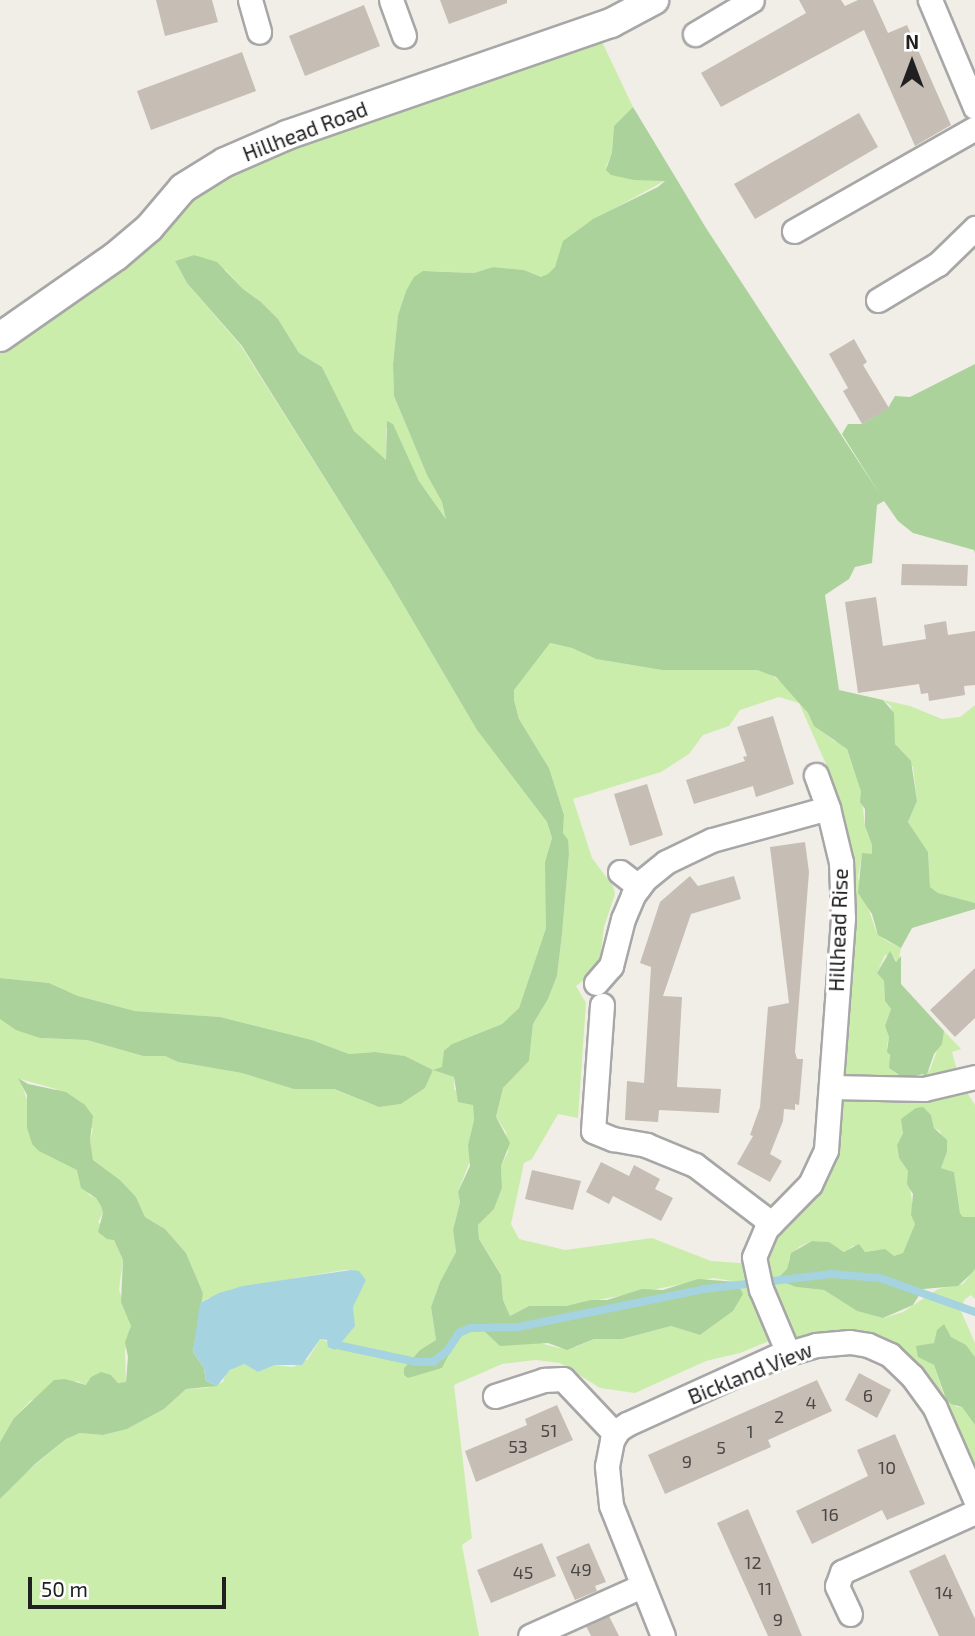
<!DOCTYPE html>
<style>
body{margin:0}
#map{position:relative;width:975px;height:1636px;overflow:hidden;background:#f1eee7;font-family:"Exo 2",sans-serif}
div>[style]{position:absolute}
.grass>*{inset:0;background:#cbedab}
.forest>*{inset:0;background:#aad29a}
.water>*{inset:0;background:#a5d3e0}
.stream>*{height:8px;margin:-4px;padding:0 4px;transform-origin:4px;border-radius:4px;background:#a5d3e0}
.building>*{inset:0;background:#c6bdb5}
.roads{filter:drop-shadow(2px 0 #a7a7a7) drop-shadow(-2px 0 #a7a7a7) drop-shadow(0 2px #a7a7a7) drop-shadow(0 -2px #a7a7a7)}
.minor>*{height:23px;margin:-11.5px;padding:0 11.5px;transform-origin:11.5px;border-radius:11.5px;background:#fff}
.tertiary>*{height:28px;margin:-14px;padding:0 14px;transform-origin:14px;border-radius:14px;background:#fff}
span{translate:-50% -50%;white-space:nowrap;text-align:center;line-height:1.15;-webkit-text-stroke:6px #fff;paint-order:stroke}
.number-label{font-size:18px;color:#4a4745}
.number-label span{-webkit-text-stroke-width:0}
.street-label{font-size:21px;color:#202020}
.north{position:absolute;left:877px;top:28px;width:70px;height:70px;-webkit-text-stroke:5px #fff;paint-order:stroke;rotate:0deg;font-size:19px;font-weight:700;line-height:28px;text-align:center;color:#202020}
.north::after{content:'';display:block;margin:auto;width:24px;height:32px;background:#202020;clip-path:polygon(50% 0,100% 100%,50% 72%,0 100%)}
.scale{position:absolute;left:28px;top:1577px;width:198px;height:32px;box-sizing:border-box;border:4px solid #202020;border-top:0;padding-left:9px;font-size:21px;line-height:24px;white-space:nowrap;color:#202020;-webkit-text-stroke:5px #fff;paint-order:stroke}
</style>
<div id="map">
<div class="grass">
<div style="clip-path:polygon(596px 29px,633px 107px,614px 126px,612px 152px,606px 167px,634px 180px,666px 180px,586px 224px,564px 241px,555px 267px,549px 274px,541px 277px,524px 270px,493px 267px,474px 273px,431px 271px,406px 291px,398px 315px,393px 364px,394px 396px,427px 475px,442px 502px,448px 521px,419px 481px,398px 435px,386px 428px,386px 460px,365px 443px,354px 431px,322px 367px,299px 353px,278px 319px,261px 302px,243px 289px,226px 270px,203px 259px,194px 255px,175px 261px,187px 283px,241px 346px,390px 582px,477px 730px,547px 822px,552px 838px,545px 862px,549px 912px,546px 928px,519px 1008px,502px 1024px,452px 1044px,443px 1067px,434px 1070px,454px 1077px,454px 1089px,473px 1105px,474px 1120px,468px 1145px,471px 1158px,458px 1192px,460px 1202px,453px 1230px,456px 1252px,440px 1282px,431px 1307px,436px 1340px,420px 1350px,404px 1368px,430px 1371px,442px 1368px,460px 1333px,475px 1329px,491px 1334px,495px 1341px,513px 1345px,540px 1343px,559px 1348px,576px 1347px,594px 1339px,622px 1339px,671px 1326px,700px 1335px,733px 1311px,731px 1281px,714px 1278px,566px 1306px,529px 1306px,510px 1316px,503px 1300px,501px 1274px,479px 1239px,478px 1225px,494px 1209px,502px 1188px,501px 1166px,508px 1152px,506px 1132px,496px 1117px,503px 1088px,529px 1061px,533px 1024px,548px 999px,557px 976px,562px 934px,569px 854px,563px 833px,564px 815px,549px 768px,519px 719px,514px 700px,514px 690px,549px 643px,572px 648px,596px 659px,662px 670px,757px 670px,770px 674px,785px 685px,808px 713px,814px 725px,834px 741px,845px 744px,861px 792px,865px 826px,872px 845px,872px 854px,862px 854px,858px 878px,876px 931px,885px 940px,901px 948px,898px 963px,894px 957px,885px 955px,877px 973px,884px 981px,885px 1001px,891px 1009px,885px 1026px,889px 1037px,887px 1046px,893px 1071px,905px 1079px,915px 1079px,930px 1070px,944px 1031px,961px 1049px,952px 1052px,960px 1081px,832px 1087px,843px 919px,817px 776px,829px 771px,799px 703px,779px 697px,740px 710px,729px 726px,703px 735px,689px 754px,661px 772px,573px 799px,592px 858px,613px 886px,615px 894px,604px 927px,599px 968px,576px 986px,586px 1003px,578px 1118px,558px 1114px,532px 1159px,524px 1163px,511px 1224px,519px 1239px,565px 1250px,652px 1238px,711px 1261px,754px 1264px,781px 1336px,740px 1353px,706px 1361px,635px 1393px,600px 1388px,560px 1363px,536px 1360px,502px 1364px,454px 1385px,472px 1538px,462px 1545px,479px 1636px,0 1636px,0 1499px,24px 1474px,66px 1439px,80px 1433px,103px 1435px,127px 1429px,164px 1409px,186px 1389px,206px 1388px,223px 1382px,225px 1375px,235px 1366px,244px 1364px,258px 1372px,275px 1365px,293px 1367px,308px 1359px,320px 1339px,337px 1345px,354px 1326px,353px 1307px,362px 1285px,351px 1270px,344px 1270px,255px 1285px,208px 1298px,200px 1303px,203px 1293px,186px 1253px,165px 1229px,145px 1217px,136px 1197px,120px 1180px,93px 1160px,90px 1140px,93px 1129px,56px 1089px,20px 1079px,29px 1106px,27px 1128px,32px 1144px,77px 1170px,89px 1195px,96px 1198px,101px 1206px,103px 1213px,98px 1222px,114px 1240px,123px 1260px,119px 1290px,131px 1326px,125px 1351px,126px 1382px,118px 1383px,111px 1375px,86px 1385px,77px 1381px,30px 1401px,14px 1418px,0 1442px,0 1019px,40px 1038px,87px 1040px,143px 1056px,165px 1056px,178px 1062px,242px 1073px,295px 1089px,333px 1089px,379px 1107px,401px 1104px,425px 1088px,433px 1070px,405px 1056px,375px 1052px,349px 1054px,312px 1040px,220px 1017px,135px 1011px,78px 996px,49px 983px,0 978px,0 339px,183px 189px)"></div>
<div style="clip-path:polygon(883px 700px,910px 706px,942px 719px,960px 717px,975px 705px,975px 903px,938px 893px,930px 887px,928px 852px,908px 822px,917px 801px,913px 767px,895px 744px,891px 706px)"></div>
<div style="clip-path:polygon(961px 1083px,975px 1105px,975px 1217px,963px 1217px,960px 1213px,954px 1172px,941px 1168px,947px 1152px,940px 1131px,934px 1128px,931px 1115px,913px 1111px,904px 1117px,903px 1133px,897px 1145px,899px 1158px,908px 1171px,915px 1224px,903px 1253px,894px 1256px,878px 1250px,864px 1252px,862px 1248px,853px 1246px,845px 1252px,828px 1242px,812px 1241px,799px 1247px,789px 1258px,786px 1282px,796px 1287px,824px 1290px,857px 1311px,884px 1318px,903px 1312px,938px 1289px,963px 1284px,975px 1269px,975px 1299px,971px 1295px,965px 1299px,960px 1309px,975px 1343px,975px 1357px,969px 1349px,951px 1337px,943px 1324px,934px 1343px,921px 1346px,919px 1357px,934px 1365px,943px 1393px,957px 1407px,962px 1407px,975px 1425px,975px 1498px,891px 1354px,789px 1352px,755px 1257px,812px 1185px,833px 1088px)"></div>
</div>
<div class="forest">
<div style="clip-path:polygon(633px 107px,706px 228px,881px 496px,842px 434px,848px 424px,862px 424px,888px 408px,895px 396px,910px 397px,975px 364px,975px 553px,974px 550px,913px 533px,898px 521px,884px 501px,877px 505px,872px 563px,855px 567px,849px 579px,825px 595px,839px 690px,883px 700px,894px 713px,895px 744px,911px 761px,917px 801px,908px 822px,928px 852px,930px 887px,938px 893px,975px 903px,975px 909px,912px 928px,901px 948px,878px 935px,872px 914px,858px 893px,862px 853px,872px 854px,872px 845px,865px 826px,865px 809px,860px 802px,861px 792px,847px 749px,814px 726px,808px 713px,776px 677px,757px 670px,662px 670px,596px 659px,572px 648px,550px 643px,514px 690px,514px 700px,519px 719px,549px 768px,564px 815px,563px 833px,568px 840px,569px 854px,562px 934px,557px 976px,548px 999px,533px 1024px,529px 1061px,503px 1088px,496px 1117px,510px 1143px,501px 1166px,502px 1188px,494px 1209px,478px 1225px,479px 1239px,501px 1275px,503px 1300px,510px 1316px,529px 1306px,566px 1306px,591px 1300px,607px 1300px,642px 1289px,663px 1290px,698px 1279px,737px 1282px,743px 1294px,733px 1311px,700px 1335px,671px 1326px,622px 1339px,594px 1339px,567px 1350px,548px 1343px,500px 1346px,482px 1329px,467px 1331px,460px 1333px,442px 1368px,408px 1378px,404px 1375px,404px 1368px,420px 1350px,436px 1340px,431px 1307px,440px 1282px,456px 1252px,453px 1230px,460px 1202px,458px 1192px,470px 1166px,468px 1145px,474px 1120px,473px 1105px,458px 1102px,454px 1077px,433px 1070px,425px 1088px,401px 1104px,379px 1107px,334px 1089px,294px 1089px,242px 1073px,178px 1062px,165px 1056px,143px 1056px,87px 1040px,40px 1038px,16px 1030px,0 1019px,0 978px,49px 983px,78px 996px,135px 1011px,220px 1017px,312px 1040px,349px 1054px,375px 1052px,405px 1056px,433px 1070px,442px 1067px,444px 1051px,452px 1044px,502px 1024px,519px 1008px,546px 928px,545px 862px,552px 838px,547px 822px,477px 730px,390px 582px,242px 346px,187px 283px,175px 261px,194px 255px,217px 262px,243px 289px,261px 302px,278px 319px,299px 353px,322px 367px,354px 431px,386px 460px,387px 421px,393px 424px,419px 481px,446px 519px,442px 502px,427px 475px,394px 396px,393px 364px,398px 315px,406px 291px,414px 277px,423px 271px,474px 273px,493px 267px,524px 270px,541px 277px,548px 274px,555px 267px,563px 241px,593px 219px,658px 187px,665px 181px,634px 180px,611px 175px,606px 170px,612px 152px,614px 126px)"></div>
<div style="clip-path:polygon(890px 951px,896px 962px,901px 956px,901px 984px,944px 1031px,942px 1044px,934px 1054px,926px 1077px,923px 1074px,905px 1079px,889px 1068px,890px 1055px,887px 1052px,889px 1037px,885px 1026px,891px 1009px,885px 1001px,884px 981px,877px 973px)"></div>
<div style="clip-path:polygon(18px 1078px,28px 1084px,66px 1092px,85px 1105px,93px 1116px,90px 1140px,93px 1160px,120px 1180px,136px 1197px,145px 1217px,165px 1229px,186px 1253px,203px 1293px,193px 1352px,204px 1368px,206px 1381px,217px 1386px,186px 1389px,164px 1409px,127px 1429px,103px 1435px,80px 1433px,66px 1439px,35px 1464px,0 1499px,0 1442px,14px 1418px,54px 1380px,65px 1379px,86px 1385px,91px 1377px,101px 1372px,111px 1375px,118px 1383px,126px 1382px,128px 1357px,125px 1342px,131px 1326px,121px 1302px,123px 1260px,114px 1240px,107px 1239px,98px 1232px,103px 1213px,101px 1206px,96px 1198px,81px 1188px,77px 1170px,39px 1151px,32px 1144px,27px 1128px,27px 1095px)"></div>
<div style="clip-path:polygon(923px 1107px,931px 1115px,934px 1128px,947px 1140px,947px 1152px,941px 1168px,954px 1172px,960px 1213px,963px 1217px,975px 1217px,975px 1269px,971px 1274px,958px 1286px,923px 1289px,913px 1305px,883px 1318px,857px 1311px,824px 1290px,796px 1287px,781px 1281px,779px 1277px,787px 1269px,791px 1253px,812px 1241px,829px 1242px,844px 1252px,859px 1244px,865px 1252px,885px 1249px,894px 1256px,903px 1253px,915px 1224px,911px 1215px,913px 1194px,907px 1184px,908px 1171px,899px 1158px,897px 1145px,903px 1133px,901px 1119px,916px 1108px)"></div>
<div style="clip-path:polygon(944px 1324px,951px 1337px,966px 1345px,975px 1357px,975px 1425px,962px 1407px,951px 1404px,946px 1399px,934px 1365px,918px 1357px,916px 1346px,934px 1343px,937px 1330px)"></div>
</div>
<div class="water">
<div style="clip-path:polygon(351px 1270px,359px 1271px,366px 1280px,353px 1307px,355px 1326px,335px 1350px,328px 1347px,327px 1340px,320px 1339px,302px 1365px,275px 1365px,258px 1372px,244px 1364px,230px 1370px,217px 1386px,206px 1381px,204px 1368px,193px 1352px,200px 1303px,219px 1293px,243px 1286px)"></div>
</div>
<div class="stream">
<div style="left:472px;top:1328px;width:46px;rotate:-1.2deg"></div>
<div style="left:518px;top:1327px;width:190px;rotate:-11.5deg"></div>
<div style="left:704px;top:1289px;width:128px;rotate:-6.7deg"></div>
<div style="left:831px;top:1274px;width:49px;rotate:4.7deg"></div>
<div style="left:880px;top:1278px;width:101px;rotate:19.7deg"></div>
<div style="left:337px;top:1345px;width:81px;rotate:12.1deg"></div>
<div style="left:416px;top:1362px;width:17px"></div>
<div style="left:433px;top:1362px;width:18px;rotate:-38deg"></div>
<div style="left:447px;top:1351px;width:22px;rotate:-56deg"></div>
<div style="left:459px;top:1333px;width:12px;rotate:-24deg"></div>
</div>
<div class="building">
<div style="clip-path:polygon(156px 0,212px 0,218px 22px,165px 36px)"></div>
<div style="clip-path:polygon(440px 0,507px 0,507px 3px,449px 24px)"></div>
<div style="clip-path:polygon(799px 0,841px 0,845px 6px,858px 0,873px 0,888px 33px,907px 25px,951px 125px,915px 146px,864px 30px,721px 107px,701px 73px,806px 13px)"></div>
<div style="clip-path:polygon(364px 5px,380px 46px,305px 76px,289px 36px)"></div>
<div style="clip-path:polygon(242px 52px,256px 91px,151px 130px,137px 91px)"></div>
<div style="clip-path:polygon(859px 113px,878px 147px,755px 219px,734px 184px)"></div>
<div style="clip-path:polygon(854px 339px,867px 362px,863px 365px,889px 408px,862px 424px,843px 391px,848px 388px,829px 354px)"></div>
<div style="clip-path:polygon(902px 564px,968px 565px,967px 586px,901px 585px)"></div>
<div style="clip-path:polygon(876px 597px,883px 646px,926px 639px,924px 625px,946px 621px,948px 635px,975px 631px,975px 685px,964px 686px,965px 695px,929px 701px,928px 693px,921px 694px,919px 684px,858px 693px,845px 602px)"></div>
<div style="clip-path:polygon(773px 716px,794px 784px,756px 797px,753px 786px,694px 804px,686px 780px,745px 761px,743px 757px,747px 756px,737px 727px)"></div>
<div style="clip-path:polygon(647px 784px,663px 835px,630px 846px,614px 794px)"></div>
<div style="clip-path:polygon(805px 842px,809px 872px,795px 1052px,797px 1059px,803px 1059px,799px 1105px,795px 1104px,795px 1110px,784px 1109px,783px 1121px,770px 1154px,782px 1161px,770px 1182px,737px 1164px,753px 1136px,750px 1135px,760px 1107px,768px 1007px,789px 1003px,770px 847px)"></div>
<div style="clip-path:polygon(690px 876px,698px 886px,734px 876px,741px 899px,691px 914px,663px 996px,682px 997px,677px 1087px,721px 1089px,719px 1113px,659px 1110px,658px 1122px,625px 1120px,627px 1081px,644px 1083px,651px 967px,640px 963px,660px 902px)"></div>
<div style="clip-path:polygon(975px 968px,975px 1018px,955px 1037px,930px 1010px)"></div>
<div style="clip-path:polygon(601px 1162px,629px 1176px,634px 1165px,660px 1179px,655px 1189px,673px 1198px,661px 1221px,613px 1196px,609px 1204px,586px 1192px)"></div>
<div style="clip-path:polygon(532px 1170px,581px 1181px,573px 1210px,525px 1199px)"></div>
<div style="clip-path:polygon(859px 1373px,891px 1390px,877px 1418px,845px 1400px)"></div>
<div style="clip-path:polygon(817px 1380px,832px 1411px,768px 1440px,771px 1447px,665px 1494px,648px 1455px)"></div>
<div style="clip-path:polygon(557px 1405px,573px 1440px,476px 1482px,465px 1451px,527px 1425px,525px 1419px)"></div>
<div style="clip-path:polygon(895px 1434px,925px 1504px,887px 1520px,882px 1510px,812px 1544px,796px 1511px,868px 1476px,857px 1450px)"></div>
<div style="clip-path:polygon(748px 1509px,774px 1569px,802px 1636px,768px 1636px,717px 1523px)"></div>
<div style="clip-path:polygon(542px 1543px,556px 1576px,491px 1603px,477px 1570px)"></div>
<div style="clip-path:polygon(589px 1543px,606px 1582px,595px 1586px,597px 1591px,575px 1600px,556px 1557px)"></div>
<div style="clip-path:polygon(945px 1554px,975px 1619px,975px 1636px,939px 1636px,909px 1571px)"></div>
<div style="clip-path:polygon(609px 1616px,619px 1636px,591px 1636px,586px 1626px)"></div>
</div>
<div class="roads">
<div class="minor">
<div style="left:250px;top:0;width:33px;rotate:74deg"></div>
<div style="left:391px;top:0;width:38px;rotate:70deg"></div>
<div style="left:930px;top:0;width:116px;rotate:67.2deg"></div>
<div style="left:695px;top:34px;width:66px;rotate:-30.8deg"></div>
<div style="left:794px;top:231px;width:208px;rotate:-29.6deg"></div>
<div style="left:878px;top:300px;width:70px;rotate:-31deg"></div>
<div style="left:938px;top:264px;width:52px;rotate:-44.2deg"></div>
<div style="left:816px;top:775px;width:35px;rotate:70deg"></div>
<div style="left:620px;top:872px;width:24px;rotate:38deg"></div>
<div style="left:596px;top:983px;width:23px;rotate:-49deg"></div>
<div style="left:611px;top:966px;width:49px;rotate:-75.7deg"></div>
<div style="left:623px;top:919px;width:26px;rotate:-67deg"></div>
<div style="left:633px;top:895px;width:20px;rotate:-53deg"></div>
<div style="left:645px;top:879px;width:27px;rotate:-39deg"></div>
<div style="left:666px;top:862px;width:51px;rotate:-25.6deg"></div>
<div style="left:712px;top:840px;width:120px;rotate:-15.4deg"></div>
<div style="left:828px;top:808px;width:56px;rotate:76.5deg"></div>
<div style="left:841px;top:862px;width:56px;rotate:88deg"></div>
<div style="left:843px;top:918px;width:233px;rotate:94.2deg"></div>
<div style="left:826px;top:1150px;width:38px;rotate:115deg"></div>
<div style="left:810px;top:1184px;width:63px;rotate:134.4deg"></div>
<div style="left:766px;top:1229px;width:30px;rotate:113deg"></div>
<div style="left:754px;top:1257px;width:33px;rotate:78deg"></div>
<div style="left:761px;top:1289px;width:69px;rotate:67.1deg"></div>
<div style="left:602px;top:1005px;width:126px;rotate:94.1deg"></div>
<div style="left:593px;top:1131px;width:22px;rotate:22deg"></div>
<div style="left:613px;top:1139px;width:34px;rotate:10deg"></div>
<div style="left:646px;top:1145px;width:53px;rotate:22.2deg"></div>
<div style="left:695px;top:1165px;width:96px;rotate:37.3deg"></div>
<div style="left:832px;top:1087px;width:92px;rotate:1.2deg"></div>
<div style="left:924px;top:1089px;width:52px;rotate:-13.2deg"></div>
<div style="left:495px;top:1396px;width:52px;rotate:-18.1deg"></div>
<div style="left:544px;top:1380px;width:19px;rotate:-3deg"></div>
<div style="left:563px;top:1379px;width:76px;rotate:46.6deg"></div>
<div style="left:850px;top:1614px;width:31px;rotate:-115deg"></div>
<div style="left:837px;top:1586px;width:15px;rotate:-70deg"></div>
<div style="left:842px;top:1572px;width:146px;rotate:-24.3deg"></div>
<div style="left:530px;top:1636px;width:123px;rotate:-24.1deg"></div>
<div style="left:663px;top:1636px;width:141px;rotate:-111.7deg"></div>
<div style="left:611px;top:1505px;width:39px;rotate:-96deg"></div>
<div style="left:607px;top:1466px;width:26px;rotate:-79deg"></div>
<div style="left:612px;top:1440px;width:12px;rotate:-59deg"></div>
<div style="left:618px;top:1430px;width:11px;rotate:-34deg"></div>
<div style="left:627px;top:1424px;width:162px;rotate:-24.4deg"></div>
<div style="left:775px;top:1357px;width:43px;rotate:-16.3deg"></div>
<div style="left:816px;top:1345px;width:34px;rotate:-5deg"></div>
<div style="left:850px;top:1342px;width:18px;rotate:9deg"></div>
<div style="left:868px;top:1345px;width:24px;rotate:24deg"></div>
<div style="left:890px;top:1355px;width:30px;rotate:44deg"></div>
<div style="left:912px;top:1376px;width:39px;rotate:54deg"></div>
<div style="left:935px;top:1408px;width:99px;rotate:66.3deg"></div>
</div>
<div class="tertiary">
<div style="left:0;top:337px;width:141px;rotate:-34.9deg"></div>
<div style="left:116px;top:256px;width:43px;rotate:-40.3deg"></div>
<div style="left:149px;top:228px;width:52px;rotate:-49.6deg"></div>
<div style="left:183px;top:188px;width:49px;rotate:-31.8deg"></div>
<div style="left:225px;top:162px;width:68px;rotate:-23.5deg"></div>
<div style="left:287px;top:135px;width:343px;rotate:-19.1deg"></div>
<div style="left:611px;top:23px;width:49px;rotate:-28.1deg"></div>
</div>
</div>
<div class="number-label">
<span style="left:868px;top:1395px">6</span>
<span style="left:811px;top:1402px">4</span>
<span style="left:779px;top:1416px">2</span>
<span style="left:549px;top:1430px">51</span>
<span style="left:750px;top:1431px">1</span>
<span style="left:518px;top:1446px">53</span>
<span style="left:721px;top:1447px">5</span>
<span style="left:687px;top:1461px">9</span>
<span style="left:887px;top:1467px">10</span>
<span style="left:830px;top:1514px">16</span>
<span style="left:753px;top:1562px">12</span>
<span style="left:581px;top:1569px">49</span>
<span style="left:523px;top:1572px">45</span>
<span style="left:765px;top:1588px">11</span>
<span style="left:944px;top:1592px">14</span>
<span style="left:778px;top:1619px">9</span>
</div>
<div class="street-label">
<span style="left:305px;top:131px;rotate:-21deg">Hillhead Road</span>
<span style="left:838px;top:930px;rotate:-88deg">Hillhead Rise</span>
<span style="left:750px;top:1373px;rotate:-22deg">Bickland View</span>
</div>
<div class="north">N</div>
<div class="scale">50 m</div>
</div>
